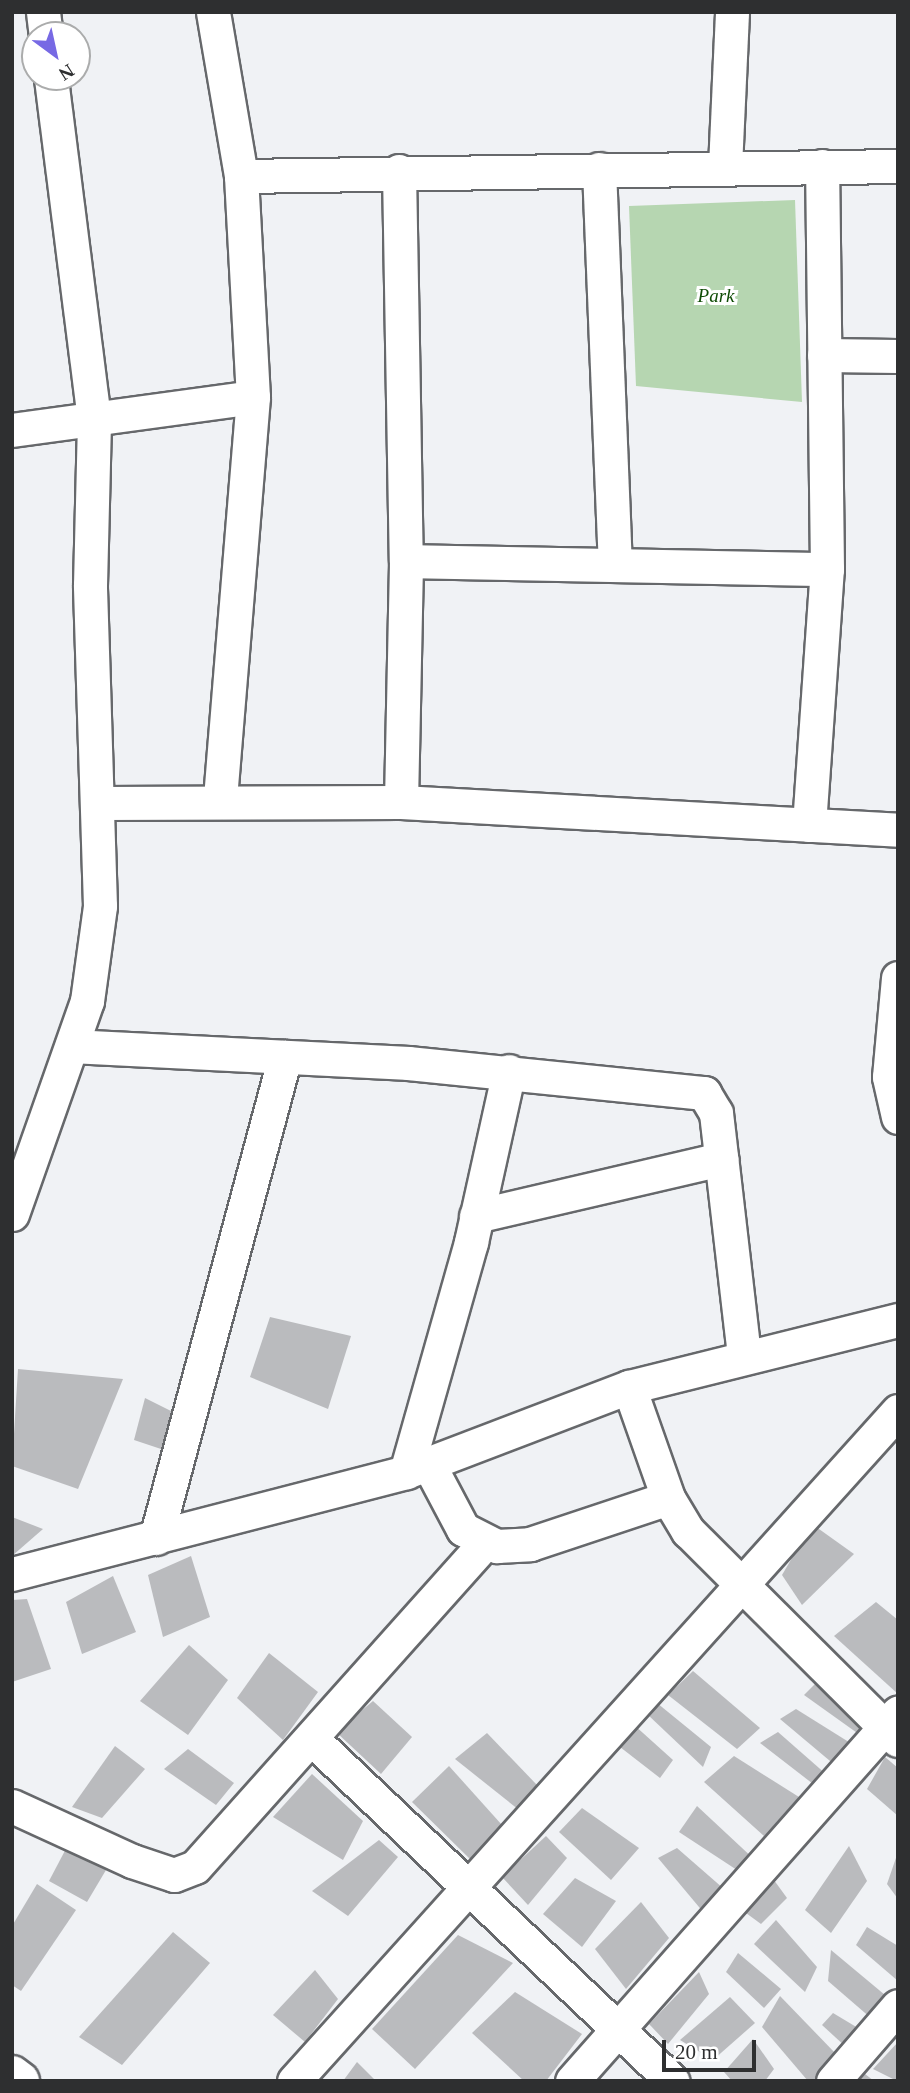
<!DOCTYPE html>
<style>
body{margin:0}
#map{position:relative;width:910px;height:2093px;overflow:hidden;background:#f0f2f5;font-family:Georgia,serif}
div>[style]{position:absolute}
.green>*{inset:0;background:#b6d6b1}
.building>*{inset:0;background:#babbbe}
.roads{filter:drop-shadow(2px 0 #66686b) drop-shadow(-2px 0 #66686b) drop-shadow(0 2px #66686b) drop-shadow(0 -2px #66686b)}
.minor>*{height:33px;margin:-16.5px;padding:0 16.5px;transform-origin:16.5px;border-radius:16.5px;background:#fff}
.major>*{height:38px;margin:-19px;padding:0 19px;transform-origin:19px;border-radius:19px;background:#fff}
span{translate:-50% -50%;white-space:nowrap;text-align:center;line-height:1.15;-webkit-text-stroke:6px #fff;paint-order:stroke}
.park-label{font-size:19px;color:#0f4c05;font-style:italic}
.frame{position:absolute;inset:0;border:14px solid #2e2f30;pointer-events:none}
.north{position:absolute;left:21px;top:21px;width:70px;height:70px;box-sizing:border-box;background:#fff;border:2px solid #abacac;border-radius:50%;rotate:147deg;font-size:19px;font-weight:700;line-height:28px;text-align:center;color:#2e2f30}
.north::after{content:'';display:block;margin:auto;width:24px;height:32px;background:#7769e4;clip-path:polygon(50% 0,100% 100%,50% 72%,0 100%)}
.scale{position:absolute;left:662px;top:2040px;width:94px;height:32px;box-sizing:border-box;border:4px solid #2e2f30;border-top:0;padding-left:9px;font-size:21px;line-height:24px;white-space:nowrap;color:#2e2f30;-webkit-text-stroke:5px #fff;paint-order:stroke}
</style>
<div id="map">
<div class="green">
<div style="clip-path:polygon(795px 200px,802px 402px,636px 386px,629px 206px)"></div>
</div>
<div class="building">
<div style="clip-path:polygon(270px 1317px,351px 1336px,328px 1409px,250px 1377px)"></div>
<div style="clip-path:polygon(18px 1369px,123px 1379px,78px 1489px,12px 1466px)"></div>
<div style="clip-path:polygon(145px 1398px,171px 1411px,167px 1451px,134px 1440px)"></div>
<div style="clip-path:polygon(12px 1517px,43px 1529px,12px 1556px)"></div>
<div style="clip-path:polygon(812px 1524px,854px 1554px,802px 1605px,782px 1575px)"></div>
<div style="clip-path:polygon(191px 1556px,210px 1617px,163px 1637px,148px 1575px)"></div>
<div style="clip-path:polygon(113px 1576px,136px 1632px,82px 1654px,66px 1602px)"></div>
<div style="clip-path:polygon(27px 1599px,51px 1669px,12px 1682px,12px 1600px)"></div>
<div style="clip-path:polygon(876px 1602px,898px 1620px,898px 1694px,834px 1636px)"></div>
<div style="clip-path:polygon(189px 1645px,228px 1680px,188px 1735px,140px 1701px)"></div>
<div style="clip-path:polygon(269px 1653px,318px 1692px,283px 1740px,237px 1698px)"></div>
<div style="clip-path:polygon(693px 1671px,760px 1728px,737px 1749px,668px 1695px)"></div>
<div style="clip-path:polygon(819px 1680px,869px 1722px,860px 1735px,804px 1695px)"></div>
<div style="clip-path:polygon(373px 1701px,412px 1737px,381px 1774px,336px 1732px)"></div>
<div style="clip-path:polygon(657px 1703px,711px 1747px,703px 1767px,647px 1714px)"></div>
<div style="clip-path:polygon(796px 1709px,852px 1744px,836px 1766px,780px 1719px)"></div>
<div style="clip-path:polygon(633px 1724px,673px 1760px,660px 1778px,620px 1747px)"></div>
<div style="clip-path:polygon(778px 1732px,827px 1775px,817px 1787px,760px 1743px)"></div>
<div style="clip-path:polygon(487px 1733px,537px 1785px,519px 1810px,455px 1759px)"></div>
<div style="clip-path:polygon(115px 1746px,145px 1769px,102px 1818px,72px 1807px)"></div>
<div style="clip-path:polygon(188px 1749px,234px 1783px,216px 1805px,164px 1769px)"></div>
<div style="clip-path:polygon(734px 1756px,799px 1797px,764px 1836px,704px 1782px)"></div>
<div style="clip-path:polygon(885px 1757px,898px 1768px,898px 1816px,867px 1789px)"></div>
<div style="clip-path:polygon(449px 1766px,502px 1825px,472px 1861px,412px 1802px)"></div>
<div style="clip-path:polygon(312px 1774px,363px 1821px,343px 1860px,273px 1817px)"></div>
<div style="clip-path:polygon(697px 1806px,756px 1861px,740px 1872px,679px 1832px)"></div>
<div style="clip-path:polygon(582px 1808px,639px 1848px,611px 1880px,559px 1832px)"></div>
<div style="clip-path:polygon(546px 1836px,567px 1858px,528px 1905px,502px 1877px)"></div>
<div style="clip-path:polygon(379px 1840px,398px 1857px,348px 1916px,312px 1891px)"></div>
<div style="clip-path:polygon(69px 1843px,109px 1865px,87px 1902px,49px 1881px)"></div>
<div style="clip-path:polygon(849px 1846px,867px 1881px,831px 1933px,805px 1910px)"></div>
<div style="clip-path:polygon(677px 1848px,724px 1889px,704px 1913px,658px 1858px)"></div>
<div style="clip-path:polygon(897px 1855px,898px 1855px,898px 1899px,887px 1884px)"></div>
<div style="clip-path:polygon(771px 1876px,787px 1898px,761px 1924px,746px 1913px)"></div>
<div style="clip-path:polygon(575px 1878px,616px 1901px,582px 1947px,543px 1914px)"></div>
<div style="clip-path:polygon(37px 1884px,76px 1910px,21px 1991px,12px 1985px,12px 1926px)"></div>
<div style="clip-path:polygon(641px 1902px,669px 1938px,626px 1989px,595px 1949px)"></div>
<div style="clip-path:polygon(776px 1920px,817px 1967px,805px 1992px,754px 1944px)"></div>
<div style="clip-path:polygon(867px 1927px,898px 1946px,898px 1981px,856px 1945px)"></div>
<div style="clip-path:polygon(173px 1932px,210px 1963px,122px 2065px,79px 2037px)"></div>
<div style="clip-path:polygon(458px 1935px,513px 1963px,415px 2069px,372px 2029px)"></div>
<div style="clip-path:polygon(831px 1950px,885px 1995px,872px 2019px,828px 1981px)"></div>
<div style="clip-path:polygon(738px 1953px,781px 1989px,764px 2008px,726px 1972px)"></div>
<div style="clip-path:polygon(315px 1970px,338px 1999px,305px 2042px,273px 2015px)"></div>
<div style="clip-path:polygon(699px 1972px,709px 1994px,668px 2044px,649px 2024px)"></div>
<div style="clip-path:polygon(515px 1992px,582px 2034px,546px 2081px,524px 2081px,472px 2033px)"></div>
<div style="clip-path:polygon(780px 1996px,837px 2055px,819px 2081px,808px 2081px,762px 2027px)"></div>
<div style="clip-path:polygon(730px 1997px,755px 2023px,713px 2060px,680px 2040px)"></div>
<div style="clip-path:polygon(833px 2013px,858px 2028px,846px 2047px,822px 2025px)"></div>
<div style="clip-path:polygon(753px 2039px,774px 2069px,765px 2081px,732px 2081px,724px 2072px)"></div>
<div style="clip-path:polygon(898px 2042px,898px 2077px,895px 2080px,873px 2069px)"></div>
<div style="clip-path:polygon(357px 2062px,376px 2081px,343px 2081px)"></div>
<div style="clip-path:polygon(856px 2067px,874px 2081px,852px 2081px)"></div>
</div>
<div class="roads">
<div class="minor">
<div style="left:43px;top:12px;width:23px;rotate:83deg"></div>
<div style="left:213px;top:12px;width:166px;rotate:80.3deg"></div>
<div style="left:241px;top:176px;width:221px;rotate:86.9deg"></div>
<div style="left:253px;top:397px;width:405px;rotate:94.7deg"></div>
<div style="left:725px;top:167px;width:155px;rotate:-87.4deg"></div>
<div style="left:599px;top:169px;width:396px;rotate:87.7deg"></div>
<div style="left:399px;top:171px;width:390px;rotate:89deg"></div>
<div style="left:241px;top:176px;width:657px;rotate:-0.87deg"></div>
<div style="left:824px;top:355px;width:74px;rotate:0.8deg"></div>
<div style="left:12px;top:430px;width:243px;rotate:-7.8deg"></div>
<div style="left:401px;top:802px;width:241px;rotate:-88.8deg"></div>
<div style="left:406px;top:561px;width:421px;rotate:1.1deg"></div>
<div style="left:101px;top:803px;width:300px;rotate:-0.2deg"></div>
<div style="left:401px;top:802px;width:498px;rotate:3.2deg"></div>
<div style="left:809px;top:825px;width:257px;rotate:-86deg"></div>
<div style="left:827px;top:569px;width:403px;rotate:-90.7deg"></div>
<div style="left:898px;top:978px;width:99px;rotate:95.2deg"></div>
<div style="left:889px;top:1077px;width:41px;rotate:77.3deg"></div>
<div style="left:72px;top:1046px;width:336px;rotate:2.9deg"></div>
<div style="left:408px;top:1063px;width:298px;rotate:5.8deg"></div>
<div style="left:704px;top:1093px;width:23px;rotate:59deg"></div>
<div style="left:716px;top:1113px;width:244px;rotate:83.4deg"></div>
<div style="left:12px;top:1214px;width:226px;rotate:-70.6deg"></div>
<div style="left:87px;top:1001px;width:96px;rotate:-82.2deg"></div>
<div style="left:100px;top:906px;width:321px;rotate:-91.8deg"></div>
<div style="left:90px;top:585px;width:166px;rotate:-88.6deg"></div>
<div style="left:94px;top:419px;width:345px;rotate:-97.2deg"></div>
<div style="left:476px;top:1216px;width:252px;rotate:-13.1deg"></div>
<div style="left:629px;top:1387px;width:118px;rotate:70.6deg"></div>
<div style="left:668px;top:1498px;width:39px;rotate:59deg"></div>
<div style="left:688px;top:1531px;width:296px;rotate:44.9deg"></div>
<div style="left:428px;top:1463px;width:75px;rotate:62.1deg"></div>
<div style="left:463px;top:1529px;width:38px;rotate:27deg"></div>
<div style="left:497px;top:1546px;width:33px;rotate:-3deg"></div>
<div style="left:530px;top:1544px;width:145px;rotate:-18.4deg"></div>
<div style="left:406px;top:1472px;width:239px;rotate:-74.2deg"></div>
<div style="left:471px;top:1242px;width:175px;rotate:-77.5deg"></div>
<div style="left:156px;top:1538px;width:498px;rotate:-75deg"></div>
<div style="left:12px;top:1574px;width:407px;rotate:-14.5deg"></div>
<div style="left:406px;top:1472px;width:239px;rotate:-20.9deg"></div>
<div style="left:629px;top:1387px;width:277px;rotate:-14deg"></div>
<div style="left:312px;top:1739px;width:497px;rotate:43.5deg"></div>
<div style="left:12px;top:1806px;width:132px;rotate:24.6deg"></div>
<div style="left:132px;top:1861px;width:44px;rotate:18.4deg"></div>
<div style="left:174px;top:1875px;width:22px;rotate:-21deg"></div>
<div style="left:195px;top:1867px;width:435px;rotate:-48.2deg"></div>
<div style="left:294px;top:2081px;width:902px;rotate:-47.97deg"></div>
<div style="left:572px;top:2081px;width:492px;rotate:-48.5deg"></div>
<div style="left:833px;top:2081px;width:99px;rotate:-49.1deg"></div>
</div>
<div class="major">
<div style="left:12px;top:2075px;width:10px;rotate:37deg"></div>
</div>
</div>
<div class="park-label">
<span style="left:716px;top:296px">Park</span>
</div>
<div class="frame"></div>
<div class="north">N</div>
<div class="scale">20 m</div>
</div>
